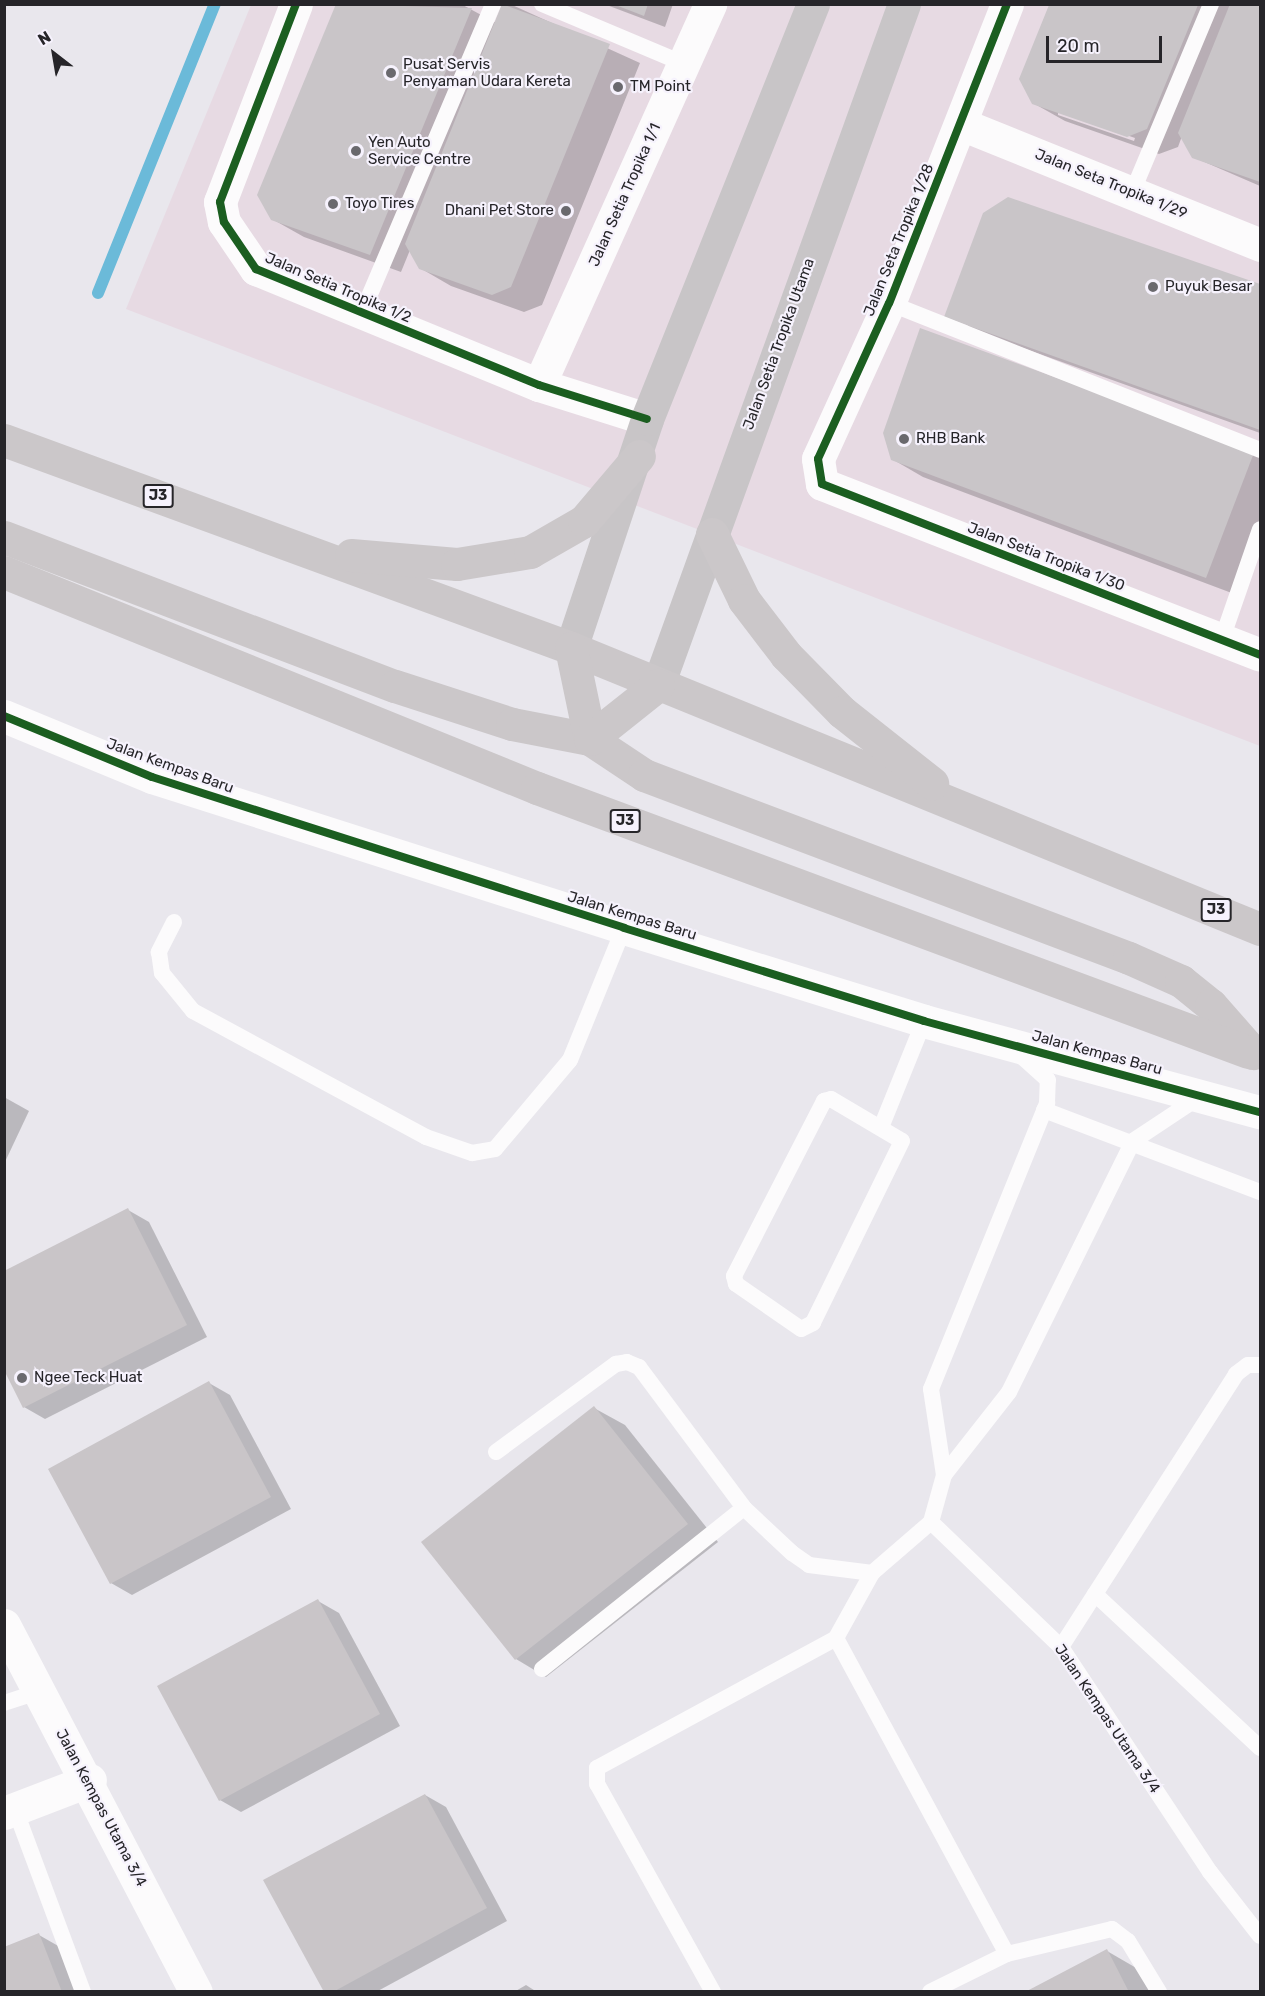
<!DOCTYPE html>
<style>
body{margin:0}
#map{position:relative;width:1265px;height:1996px;overflow:hidden;background:#e9e7ed;font-family:Rubik,sans-serif}
div>[style]{position:absolute}
.commercial>*{inset:0;background:#e7dae3}
.shadow>*{inset:0;background:#0003}
.stream>*{height:12px;margin:-6px;padding:0 6px;transform-origin:6px;border-radius:6px;background:#6bbad9}
.building>*{inset:0;background:#c9c5c8}
.service>*{height:16px;margin:-8px;padding:0 8px;transform-origin:8px;border-radius:8px;background:#fcfbfc}
.minor>*{height:33px;margin:-16.5px;padding:0 16.5px;transform-origin:16.5px;border-radius:16.5px;background:#fcfbfc}
.secondary>*{height:33px;margin:-16.5px;padding:0 16.5px;transform-origin:16.5px;border-radius:16.5px;background:#c8c5c7}
.primary>*{height:33px;margin:-16.5px;padding:0 16.5px;transform-origin:16.5px;border-radius:16.5px;background:#cbc7c9}
.cycleway>*{height:8px;margin:-4px;padding:0 4px;transform-origin:4px;border-radius:4px;background:#1b5e20}
.dots>*{width:16px;height:16px;translate:-50% -50%;box-sizing:border-box;border:3px solid #f6f2fd;border-radius:50%}
span{translate:-50% -50%;white-space:nowrap;text-align:center;line-height:1.15;-webkit-text-stroke:4.5px #f6f2fd;paint-order:stroke}
.shield-label span{padding:2px 4px;background:#f6f2fd;border:2px solid;border-radius:4px;-webkit-text-stroke-width:0}
.shield-label{font-size:14px;color:#262529;font-weight:700}
.poi-label{font-size:15px;color:#262529}
.left{translate:0 -50%;text-align:left}
.right{translate:-100% -50%;text-align:right}
.street-label{font-size:15px;color:#262529}
.frame{position:absolute;inset:0;border:6px solid #262529;pointer-events:none}
.north{position:absolute;left:24px;top:24px;width:60px;height:60px;-webkit-text-stroke:4px #f6f2fd;paint-order:stroke;rotate:329deg;font-size:16px;font-weight:700;line-height:24px;text-align:center;color:#262529}
.north::after{content:'';display:block;margin:auto;width:21px;height:27px;background:#262529;clip-path:polygon(50% 0,100% 100%,50% 72%,0 100%)}
.scale{position:absolute;left:1046px;top:36px;width:116px;height:27px;box-sizing:border-box;border:3px solid #262529;border-top:0;padding-left:8px;font-size:18px;line-height:21px;white-space:nowrap;color:#262529;-webkit-text-stroke:4px #f6f2fd;paint-order:stroke}
</style>
<div id="map">
<div class="commercial">
<div style="clip-path:polygon(251px 5px,1260px 5px,1260px 746px,126px 309px)"></div>
</div>
<div class="shadow">
<div style="clip-path:polygon(337px 4px,461px 4px,496px 23px,503px 4px,510px 4px,640px 63px,542px 305px,524px 312px,451px 286px,420px 268px,410px 250px,401px 272px,304px 237px,272px 219px)"></div>
<div style="clip-path:polygon(604px 4px,673px 4px,665px 27px)"></div>
<div style="clip-path:polygon(evenodd,1050px 4px,1260px 4px,1260px 186px,1193px 157px,1182px 136px,1178px 147px,1159px 154px,1065px 121px,1033px 103px,1020px 79px,1050px 4px,1058px 111px,1135px 138px,1134px 141px,1058px 115px,1058px 111px)"></div>
<div style="clip-path:polygon(1008px 198px,1260px 285px,1260px 433px,967px 328px)"></div>
<div style="clip-path:polygon(1260px 455px,1260px 533px,1237px 595px,923px 477px,892px 459px)"></div>
<div style="clip-path:polygon(4px 1097px,29px 1111px,4px 1164px)"></div>
<div style="clip-path:polygon(128px 1210px,149px 1222px,207px 1337px,45px 1419px,24px 1407px)"></div>
<div style="clip-path:polygon(209px 1383px,230px 1395px,291px 1509px,132px 1595px,111px 1583px)"></div>
<div style="clip-path:polygon(594px 1408px,625px 1425px,718px 1542px,546px 1677px,516px 1659px)"></div>
<div style="clip-path:polygon(318px 1601px,339px 1613px,400px 1726px,241px 1812px,220px 1800px)"></div>
<div style="clip-path:polygon(425px 1795px,446px 1807px,507px 1921px,376px 1992px,325px 1992px)"></div>
<div style="clip-path:polygon(39px 1935px,60px 1947px,77px 1992px,4px 1992px)"></div>
<div style="clip-path:polygon(1107px 1951px,1138px 1969px,1150px 1992px,1029px 1992px)"></div>
<div style="clip-path:polygon(526px 1985px,537px 1992px,514px 1992px)"></div>
</div>
<div class="stream">
<div style="left:98px;top:293px;width:312px;rotate:-68deg"></div>
</div>
<div class="building">
<div style="clip-path:polygon(336px 4px,472px 8px,370px 255px,271px 220px,257px 195px)"></div>
<div style="clip-path:polygon(502px 4px,610px 44px,511px 287px,492px 295px,419px 269px,405px 244px)"></div>
<div style="clip-path:polygon(613px 4px,648px 4px,644px 16px)"></div>
<div style="clip-path:polygon(1230px 4px,1260px 4px,1260px 182px,1192px 158px,1178px 133px)"></div>
<div style="clip-path:polygon(1049px 5px,1198px 5px,1147px 129px,1127px 137px,1032px 104px,1019px 79px)"></div>
<div style="clip-path:polygon(1008px 197px,1260px 284px,1260px 430px,944px 317px,983px 213px)"></div>
<div style="clip-path:polygon(920px 328px,1255px 450px,1206px 578px,891px 460px,883px 433px)"></div>
<div style="clip-path:polygon(128px 1208px,187px 1325px,23px 1408px,4px 1370px,4px 1271px)"></div>
<div style="clip-path:polygon(209px 1381px,271px 1497px,110px 1584px,48px 1469px)"></div>
<div style="clip-path:polygon(594px 1406px,688px 1524px,515px 1660px,421px 1542px)"></div>
<div style="clip-path:polygon(318px 1599px,380px 1714px,219px 1801px,157px 1686px)"></div>
<div style="clip-path:polygon(425px 1794px,487px 1908px,333px 1992px,324px 1992px,263px 1880px)"></div>
<div style="clip-path:polygon(39px 1933px,62px 1992px,4px 1992px,4px 1947px)"></div>
<div style="clip-path:polygon(1107px 1949px,1129px 1992px,1025px 1992px)"></div>
</div>
<div class="service">
<div style="left:542px;top:4px;width:155px;rotate:22.8deg"></div>
<div style="left:1132px;top:193px;width:205px;rotate:-67.3deg"></div>
<div style="left:889px;top:303px;width:399px;rotate:21.6deg"></div>
<div style="left:362px;top:313px;width:336px;rotate:-67deg"></div>
<div style="left:1222px;top:639px;width:116px;rotate:-70.9deg"></div>
<div style="left:174px;top:922px;width:34px;rotate:117deg"></div>
<div style="left:159px;top:952px;width:21px;rotate:82deg"></div>
<div style="left:162px;top:973px;width:49px;rotate:50.8deg"></div>
<div style="left:193px;top:1011px;width:265px;rotate:28.4deg"></div>
<div style="left:426px;top:1137px;width:49px;rotate:19.2deg"></div>
<div style="left:472px;top:1153px;width:23px;rotate:-10deg"></div>
<div style="left:495px;top:1149px;width:116px;rotate:-49.9deg"></div>
<div style="left:570px;top:1060px;width:143px;rotate:-67.8deg"></div>
<div style="left:831px;top:1099px;width:82px;rotate:30.6deg"></div>
<div style="left:902px;top:1141px;width:203px;rotate:116.1deg"></div>
<div style="left:813px;top:1323px;width:13px;rotate:153deg"></div>
<div style="left:801px;top:1329px;width:79px;rotate:-145.3deg"></div>
<div style="left:736px;top:1284px;width:8px;rotate:-104deg"></div>
<div style="left:734px;top:1276px;width:197px;rotate:-62.8deg"></div>
<div style="left:824px;top:1101px;width:7px;rotate:-16deg"></div>
<div style="left:1044px;top:1110px;width:231px;rotate:20.8deg"></div>
<div style="left:882px;top:1125px;width:112px;rotate:-68deg"></div>
<div style="left:496px;top:1452px;width:149px;rotate:-36.3deg"></div>
<div style="left:616px;top:1364px;width:11px;rotate:-10deg"></div>
<div style="left:627px;top:1362px;width:13px;rotate:23deg"></div>
<div style="left:639px;top:1367px;width:176px;rotate:53.3deg"></div>
<div style="left:744px;top:1508px;width:66px;rotate:43.2deg"></div>
<div style="left:792px;top:1553px;width:21px;rotate:35deg"></div>
<div style="left:809px;top:1565px;width:64px;rotate:7.2deg"></div>
<div style="left:944px;top:1475px;width:87px;rotate:-98.6deg"></div>
<div style="left:931px;top:1389px;width:309px;rotate:-67.9deg"></div>
<div style="left:1047px;top:1103px;width:23px;rotate:-88deg"></div>
<div style="left:1048px;top:1080px;width:36px;rotate:-138deg"></div>
<div style="left:931px;top:1522px;width:180px;rotate:43.9deg"></div>
<div style="left:1061px;top:1647px;width:270px;rotate:56.5deg"></div>
<div style="left:1210px;top:1872px;width:81px;rotate:52deg"></div>
<div style="left:1095px;top:1594px;width:226px;rotate:43deg"></div>
<div style="left:836px;top:1638px;width:74px;rotate:-61deg"></div>
<div style="left:872px;top:1573px;width:78px;rotate:-40.8deg"></div>
<div style="left:931px;top:1522px;width:49px;rotate:-74.5deg"></div>
<div style="left:944px;top:1475px;width:105px;rotate:-51.9deg"></div>
<div style="left:1009px;top:1392px;width:280px;rotate:-63.7deg"></div>
<div style="left:1133px;top:1141px;width:78px;rotate:-33.5deg"></div>
<div style="left:1061px;top:1647px;width:324px;rotate:-57.3deg"></div>
<div style="left:1236px;top:1374px;width:15px;rotate:-37deg"></div>
<div style="left:1248px;top:1365px;width:12px"></div>
<div style="left:542px;top:1669px;width:258px;rotate:-38.6deg"></div>
<div style="left:4px;top:1703px;width:35px;rotate:-18deg"></div>
<div style="left:15px;top:1809px;width:195px;rotate:69.6deg"></div>
<div style="left:713px;top:1992px;width:238px;rotate:-119.1deg"></div>
<div style="left:597px;top:1784px;width:16px;rotate:-90deg"></div>
<div style="left:597px;top:1768px;width:272px;rotate:-28.5deg"></div>
<div style="left:836px;top:1638px;width:359px;rotate:61.6deg"></div>
<div style="left:930px;top:1992px;width:86px;rotate:-26.3deg"></div>
<div style="left:1007px;top:1954px;width:108px;rotate:-13.4deg"></div>
<div style="left:1112px;top:1929px;width:20px;rotate:37deg"></div>
<div style="left:1128px;top:1941px;width:60px;rotate:58.7deg"></div>
</div>
<div class="minor">
<div style="left:296px;top:4px;width:212px;rotate:111deg"></div>
<div style="left:220px;top:202px;width:20px;rotate:79deg"></div>
<div style="left:224px;top:222px;width:57px;rotate:55.8deg"></div>
<div style="left:256px;top:269px;width:306px;rotate:22.3deg"></div>
<div style="left:539px;top:385px;width:113px;rotate:17.5deg"></div>
<div style="left:1007px;top:4px;width:321px;rotate:111.5deg"></div>
<div style="left:889px;top:303px;width:171px;rotate:114.5deg"></div>
<div style="left:818px;top:459px;width:25px;rotate:81deg"></div>
<div style="left:822px;top:484px;width:470px;rotate:21.3deg"></div>
<div style="left:961px;top:124px;width:323px;rotate:22deg"></div>
<div style="left:539px;top:385px;width:418px;rotate:-65.8deg"></div>
<div style="left:4px;top:716px;width:160px;rotate:22.4deg"></div>
<div style="left:152px;top:777px;width:496px;rotate:17.7deg"></div>
<div style="left:624px;top:928px;width:314px;rotate:17.2deg"></div>
<div style="left:924px;top:1021px;width:348px;rotate:15.2deg"></div>
<div style="left:4px;top:1625px;width:414px;rotate:62.4deg"></div>
<div style="left:4px;top:1813px;width:92px;rotate:-21deg"></div>
</div>
<div class="secondary">
<div style="left:571px;top:648px;width:241px;rotate:-71.6deg"></div>
<div style="left:647px;top:419px;width:447px;rotate:-68.2deg"></div>
<div style="left:658px;top:685px;width:724px;rotate:-70.14deg"></div>
</div>
<div class="primary">
<div style="left:4px;top:440px;width:604px;rotate:20.15deg"></div>
<div style="left:571px;top:648px;width:744px;rotate:22.19deg"></div>
<div style="left:712px;top:534px;width:73px;rotate:64.1deg"></div>
<div style="left:744px;top:600px;width:69px;rotate:52.6deg"></div>
<div style="left:786px;top:655px;width:80px;rotate:45.5deg"></div>
<div style="left:842px;top:712px;width:115px;rotate:38.3deg"></div>
<div style="left:4px;top:537px;width:418px;rotate:20.9deg"></div>
<div style="left:395px;top:686px;width:123px;rotate:18deg"></div>
<div style="left:512px;top:724px;width:79px;rotate:10.9deg"></div>
<div style="left:590px;top:739px;width:65px;rotate:33.7deg"></div>
<div style="left:644px;top:775px;width:518px;rotate:20.67deg"></div>
<div style="left:1129px;top:958px;width:57px;rotate:23.9deg"></div>
<div style="left:1181px;top:981px;width:38px;rotate:39deg"></div>
<div style="left:1211px;top:1005px;width:64px;rotate:48.8deg"></div>
<div style="left:351px;top:555px;width:106px;rotate:4.9deg"></div>
<div style="left:457px;top:564px;width:74px;rotate:-9.3deg"></div>
<div style="left:530px;top:552px;width:62px;rotate:-29.9deg"></div>
<div style="left:584px;top:521px;width:85px;rotate:-49.8deg"></div>
<div style="left:4px;top:572px;width:575px;rotate:22.06deg"></div>
<div style="left:537px;top:788px;width:758px;rotate:20.37deg"></div>
<div style="left:571px;top:648px;width:93px;rotate:78.2deg"></div>
<div style="left:590px;top:739px;width:87px;rotate:-38.5deg"></div>
</div>
<div class="cycleway">
<div style="left:296px;top:4px;width:212px;rotate:111deg"></div>
<div style="left:220px;top:202px;width:20px;rotate:79deg"></div>
<div style="left:224px;top:222px;width:57px;rotate:55.8deg"></div>
<div style="left:256px;top:269px;width:306px;rotate:22.3deg"></div>
<div style="left:539px;top:385px;width:113px;rotate:17.5deg"></div>
<div style="left:1007px;top:4px;width:321px;rotate:111.5deg"></div>
<div style="left:889px;top:303px;width:171px;rotate:114.5deg"></div>
<div style="left:818px;top:459px;width:25px;rotate:81deg"></div>
<div style="left:822px;top:484px;width:470px;rotate:21.3deg"></div>
<div style="left:4px;top:716px;width:160px;rotate:22.4deg"></div>
<div style="left:152px;top:777px;width:496px;rotate:17.7deg"></div>
<div style="left:624px;top:928px;width:314px;rotate:17.2deg"></div>
<div style="left:924px;top:1021px;width:348px;rotate:15.2deg"></div>
</div>
<div class="dots">
<div style="left:391px;top:73px;background:#6a696e"></div>
<div style="left:618px;top:87px;background:#6a696e"></div>
<div style="left:356px;top:151px;background:#6a696e"></div>
<div style="left:333px;top:204px;background:#6a696e"></div>
<div style="left:566px;top:211px;background:#6a696e"></div>
<div style="left:1153px;top:287px;background:#6a696e"></div>
<div style="left:904px;top:439px;background:#6a696e"></div>
<div style="left:22px;top:1378px;background:#6a696e"></div>
</div>
<div class="shield-label">
<span style="left:158px;top:496px">J3</span>
<span style="left:625px;top:821px">J3</span>
<span style="left:1216px;top:910px">J3</span>
</div>
<div class="poi-label">
<span class="left" style="left:403px;top:73px">Pusat Servis<br>Penyaman Udara Kereta</span>
<span class="left" style="left:630px;top:87px">TM Point</span>
<span class="left" style="left:368px;top:151px">Yen Auto<br>Service Centre</span>
<span class="left" style="left:345px;top:204px">Toyo Tires</span>
<span class="right" style="left:554px;top:211px">Dhani Pet Store</span>
<span class="left" style="left:1165px;top:287px">Puyuk Besar</span>
<span class="left" style="left:916px;top:439px">RHB Bank</span>
<span class="left" style="left:34px;top:1378px">Ngee Teck Huat</span>
</div>
<div class="street-label">
<span style="left:1111px;top:184px;rotate:22deg">Jalan Seta Tropika 1/29</span>
<span style="left:625px;top:195px;rotate:-66deg">Jalan Setia Tropika 1/1</span>
<span style="left:899px;top:240px;rotate:-68deg">Jalan Seta Tropika 1/28</span>
<span style="left:338px;top:288px;rotate:23deg">Jalan Setia Tropika 1/2</span>
<span style="left:779px;top:344px;rotate:-70deg">Jalan Setia Tropika Utama</span>
<span style="left:1046px;top:557px;rotate:21deg">Jalan Setia Tropika 1/30</span>
<span style="left:170px;top:766px;rotate:20deg">Jalan Kempas Baru</span>
<span style="left:632px;top:916px;rotate:17deg">Jalan Kempas Baru</span>
<span style="left:1097px;top:1053px;rotate:15deg">Jalan Kempas Baru</span>
<span style="left:1107px;top:1719px;rotate:56deg">Jalan Kempas Utama 3/4</span>
<span style="left:101px;top:1808px;rotate:62deg">Jalan Kempas Utama 3/4</span>
</div>
<div class="frame"></div>
<div class="north">N</div>
<div class="scale">20 m</div>
</div>
